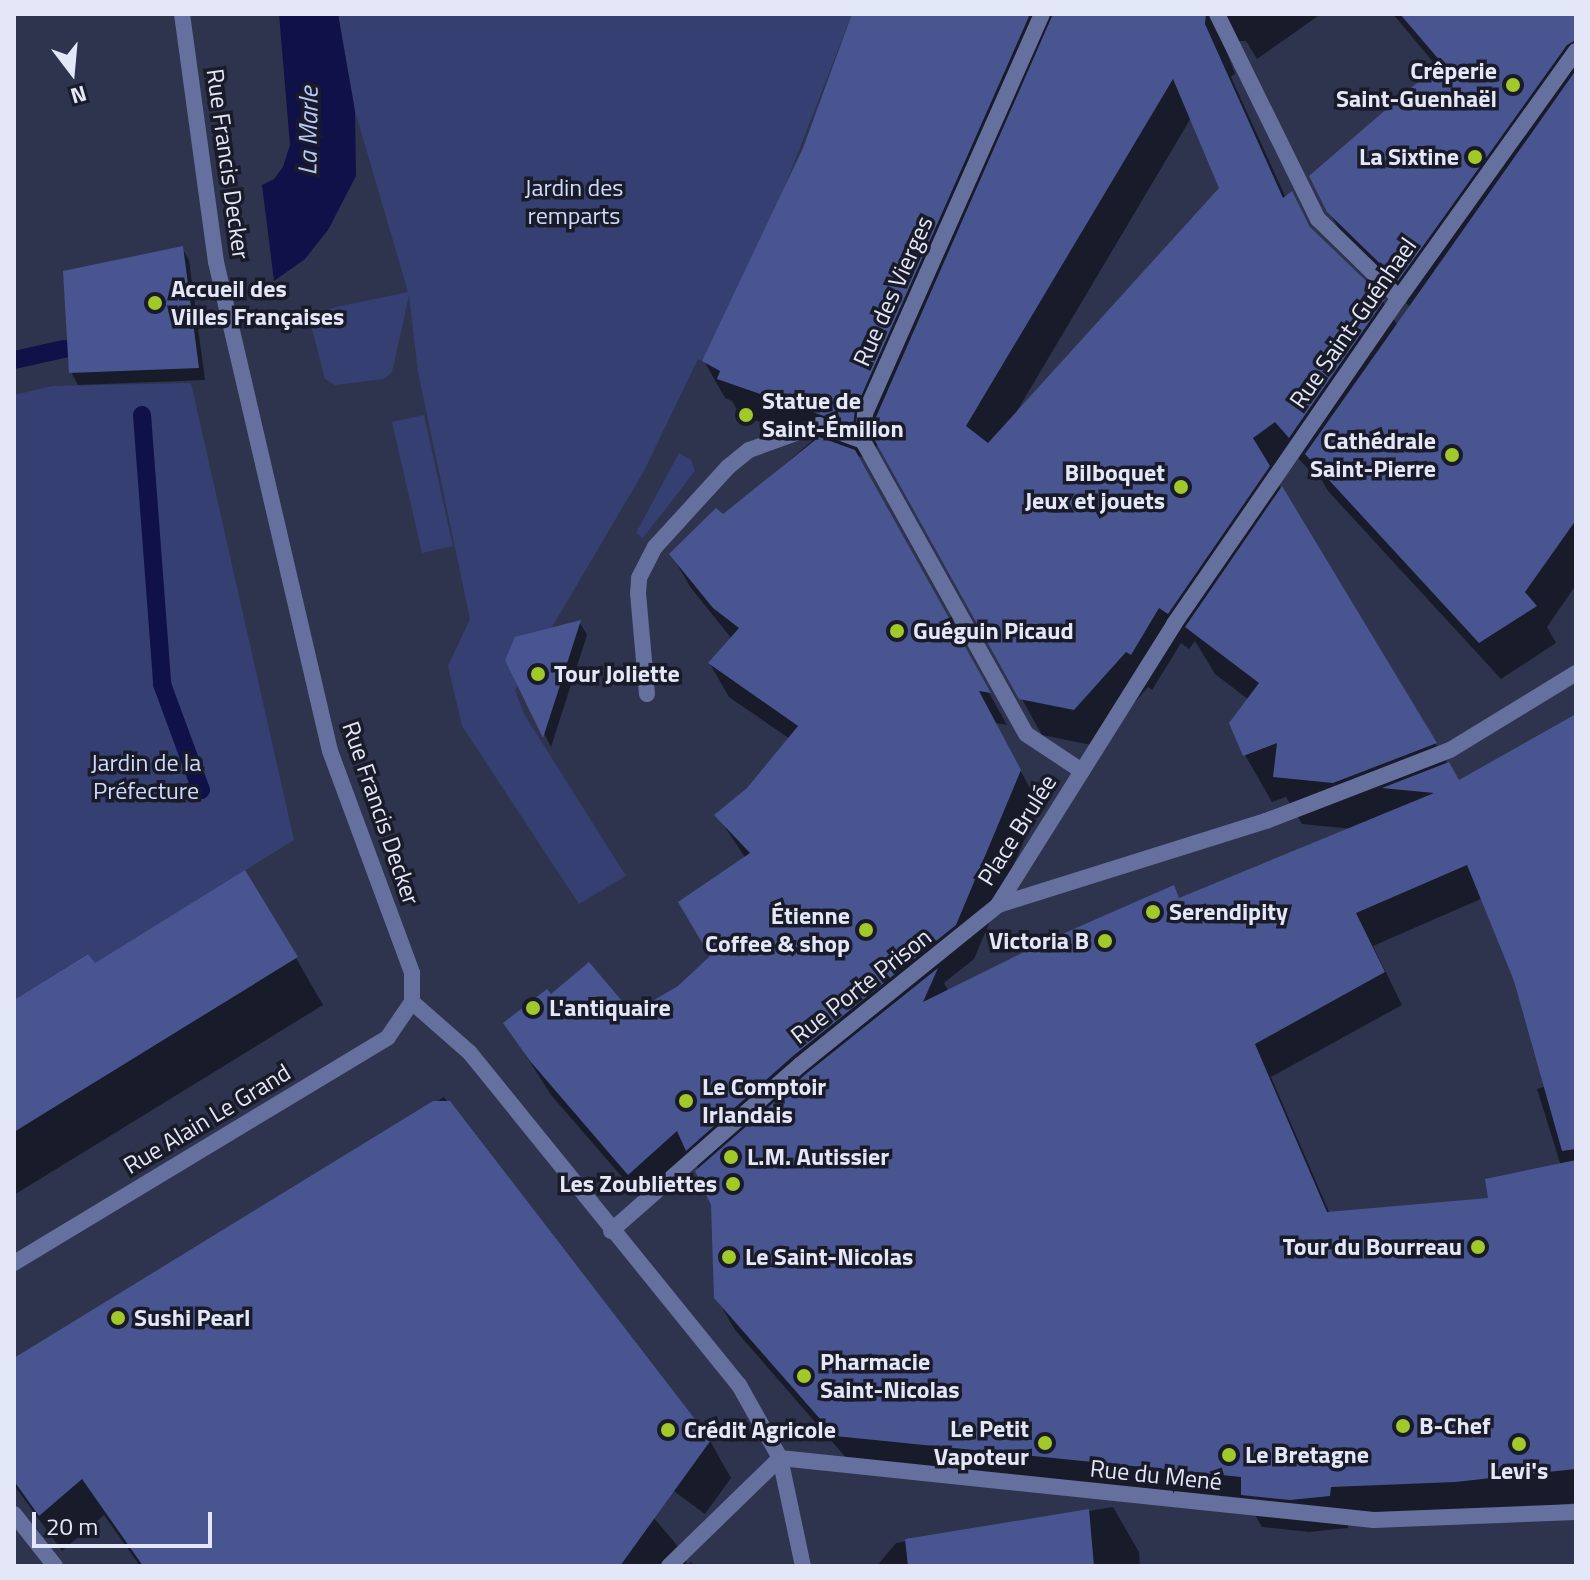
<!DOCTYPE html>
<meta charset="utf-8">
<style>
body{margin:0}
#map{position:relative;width:1590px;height:1580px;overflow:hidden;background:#2e344d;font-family:"Titillium Web",sans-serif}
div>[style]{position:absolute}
.green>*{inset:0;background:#353f71}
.water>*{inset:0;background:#0f1148}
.shadow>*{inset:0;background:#0007}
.stream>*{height:18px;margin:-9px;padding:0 9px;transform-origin:9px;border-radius:9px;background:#0f1148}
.building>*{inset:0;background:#485591}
.pedestrian>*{height:16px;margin:-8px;padding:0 8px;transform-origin:8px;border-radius:8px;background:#66709e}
.minor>*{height:16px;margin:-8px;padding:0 8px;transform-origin:8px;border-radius:8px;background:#66709e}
.tertiary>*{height:16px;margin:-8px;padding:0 8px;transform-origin:8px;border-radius:8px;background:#66709e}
.dots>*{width:22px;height:22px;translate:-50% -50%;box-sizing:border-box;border:4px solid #191c28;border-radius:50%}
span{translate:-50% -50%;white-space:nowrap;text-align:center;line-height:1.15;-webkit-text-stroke:7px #191c28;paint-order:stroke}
.poi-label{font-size:24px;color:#e3e7f8;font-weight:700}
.right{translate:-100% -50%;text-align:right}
.left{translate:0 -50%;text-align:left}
.street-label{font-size:24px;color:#e3e7f8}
.park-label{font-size:24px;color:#d0dafe}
.water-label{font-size:26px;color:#b8c6fd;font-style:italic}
.frame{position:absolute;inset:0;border:16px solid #e3e7f8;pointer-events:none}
.north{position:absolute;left:32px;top:32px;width:80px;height:80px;-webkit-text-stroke:6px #191c28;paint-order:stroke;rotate:164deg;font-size:22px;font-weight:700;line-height:32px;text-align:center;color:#e3e7f8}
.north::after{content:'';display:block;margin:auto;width:28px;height:36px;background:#e3e7f8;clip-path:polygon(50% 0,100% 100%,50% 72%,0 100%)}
.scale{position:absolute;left:32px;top:1512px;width:180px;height:36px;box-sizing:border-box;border:4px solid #e3e7f8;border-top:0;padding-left:10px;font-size:24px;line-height:28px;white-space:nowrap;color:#e3e7f8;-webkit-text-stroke:6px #191c28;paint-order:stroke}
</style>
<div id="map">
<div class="green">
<div style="clip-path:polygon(338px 14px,852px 14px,778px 204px,702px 361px,698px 359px,644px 471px,515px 690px,524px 714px,626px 876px,579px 904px,462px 726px,448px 666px,470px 619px,418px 372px,409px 296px,392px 372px,384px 379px,335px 385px,325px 379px,308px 313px,408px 292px,355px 111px)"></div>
<div style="clip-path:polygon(191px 383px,294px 840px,95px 963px,87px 954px,14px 1000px,14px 395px,52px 386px)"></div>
<div style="clip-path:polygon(424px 415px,453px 546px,422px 553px,392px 422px)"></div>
<div style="clip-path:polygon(679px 453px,691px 460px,695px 471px,643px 538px,636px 533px)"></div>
</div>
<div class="water">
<div style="clip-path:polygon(279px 14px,338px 14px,355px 111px,356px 176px,328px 230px,305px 259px,274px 281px,262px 185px,274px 179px,283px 167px,290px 145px)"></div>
</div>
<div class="shadow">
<div style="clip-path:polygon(evenodd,854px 14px,1321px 14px,1257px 59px,1246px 41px,1232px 41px,1226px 50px,1235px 74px,1231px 77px,1286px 198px,1291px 194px,1314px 233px,1383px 301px,1398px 326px,1411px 308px,1351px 249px,1329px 212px,1438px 68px,1393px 14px,1576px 14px,1576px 585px,1547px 627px,1556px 643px,1501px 679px,1328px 491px,1314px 467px,1311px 472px,1297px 457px,1273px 475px,1459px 783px,1576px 716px,1576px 1503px,1474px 1514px,1348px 1519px,1348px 1528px,1309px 1532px,1262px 1527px,1251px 1508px,855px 1468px,735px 1330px,716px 1297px,713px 1204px,696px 1164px,648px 1207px,551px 1095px,506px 1024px,550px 997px,631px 1015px,679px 988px,712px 957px,746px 859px,717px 815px,748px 789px,790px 739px,729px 697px,710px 664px,732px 639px,691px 588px,671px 554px,723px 517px,813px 440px,740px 415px,732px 401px,725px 398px,704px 361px,805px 149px,854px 14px,1191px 118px,1221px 188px,1018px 412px,1017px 411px,1191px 118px,854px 14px,878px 441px,1042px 735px,1096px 746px,1148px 687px,1152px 690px,1181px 643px,1189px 649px,1195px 641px,1215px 674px,1249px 700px,1245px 755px,1272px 802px,1286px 797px,1302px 824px,1352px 829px,1180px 900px,1174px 888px,949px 992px,944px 983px,974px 959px,1039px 805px,995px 723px,1007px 725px,856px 455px,873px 461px,878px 441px,854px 14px,1483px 898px,1516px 981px,1546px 1086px,1537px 1089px,1561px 1166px,1491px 1200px,1330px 1214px,1271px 1077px,1402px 1005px,1373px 946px,1483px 898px)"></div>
<div style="clip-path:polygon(182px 248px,189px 260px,205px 380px,78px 385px,71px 372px)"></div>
<div style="clip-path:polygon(580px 623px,587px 635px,551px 747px,508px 660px,516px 639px)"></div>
<div style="clip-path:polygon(296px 958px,323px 1005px,14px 1195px,14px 1002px,95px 966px)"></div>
<div style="clip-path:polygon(444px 1097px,710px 1441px,731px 1478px,705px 1514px,606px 1441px,597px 1451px,676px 1544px,688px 1565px,691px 1562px,695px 1566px,140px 1566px,104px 1515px,62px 1551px,14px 1485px,14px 1360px)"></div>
<div style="clip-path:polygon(1113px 1507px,1139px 1552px,1140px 1566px,877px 1566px,896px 1543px)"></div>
</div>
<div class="stream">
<div style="left:14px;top:360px;width:51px;rotate:-12.4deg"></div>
<div style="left:142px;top:415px;width:270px;rotate:85.7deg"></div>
<div style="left:162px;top:684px;width:113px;rotate:69.8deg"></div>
</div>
<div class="building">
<div style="clip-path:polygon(852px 14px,1030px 14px,855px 410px,853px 426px,717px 379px,720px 371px,702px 361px,803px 148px)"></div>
<div style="clip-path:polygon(evenodd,1053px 14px,1206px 14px,1205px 24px,1283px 198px,1292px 191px,1310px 227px,1385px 299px,1289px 438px,1275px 422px,1253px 438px,1270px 466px,1168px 614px,1159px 608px,1131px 655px,1126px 652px,1074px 710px,1019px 699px,874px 439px,876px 417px,1053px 14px,1173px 79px,1219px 188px,988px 443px,966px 426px,1173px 79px)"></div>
<div style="clip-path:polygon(1400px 14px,1576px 14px,1576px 40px,1567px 45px,1398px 281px,1327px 212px,1309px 176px,1441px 62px)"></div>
<div style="clip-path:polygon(1576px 70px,1576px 520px,1525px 592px,1537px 606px,1479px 643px,1305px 454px)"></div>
<div style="clip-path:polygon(183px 246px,199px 368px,69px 373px,63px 271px)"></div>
<div style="clip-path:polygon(819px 437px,855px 450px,991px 693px,979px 691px,1021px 770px,956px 925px,793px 1056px,686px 1151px,677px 1131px,628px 1175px,530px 1061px,503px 1023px,547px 989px,551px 994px,589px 962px,632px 1013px,678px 986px,710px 956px,678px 902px,750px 853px,714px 815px,747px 788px,798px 726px,708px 663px,739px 628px,713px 608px,669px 554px,716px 508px,723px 514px)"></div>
<div style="clip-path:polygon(1282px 486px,1437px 743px,1333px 783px,1273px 777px,1277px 743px,1243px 756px,1229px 723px,1259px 683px,1185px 627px)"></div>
<div style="clip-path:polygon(581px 620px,543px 738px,505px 660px,515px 637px)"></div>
<div style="clip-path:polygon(1576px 714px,1576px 1149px,1562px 1151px,1514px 981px,1467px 865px,1356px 913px,1385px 972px,1255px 1044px,1327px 1212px,1488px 1198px,1485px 1179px,1576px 1160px,1576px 1469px,1455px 1482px,1331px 1487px,1330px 1496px,1290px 1500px,1241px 1495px,1241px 1477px,835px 1436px,714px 1298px,711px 1205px,695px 1171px,807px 1073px,938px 968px,923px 1002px,1044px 942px,1174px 885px,1179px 898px,1434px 793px,1382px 788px,1449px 762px,1459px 780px)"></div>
<div style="clip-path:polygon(245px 870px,298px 957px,14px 1132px,14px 1000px,88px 954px,95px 963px)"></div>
<div style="clip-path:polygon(433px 1101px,450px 1101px,711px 1440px,620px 1566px,143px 1566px,82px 1479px,39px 1516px,14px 1481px,14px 1358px)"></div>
<div style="clip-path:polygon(1089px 1509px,1094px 1566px,908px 1566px,905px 1539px)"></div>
</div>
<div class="pedestrian">
<div style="left:1042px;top:14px;width:437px;rotate:113.9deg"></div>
<div style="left:865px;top:414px;width:27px;rotate:94deg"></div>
<div style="left:863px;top:441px;width:335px;rotate:60.9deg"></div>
<div style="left:1026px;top:734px;width:67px;rotate:33.5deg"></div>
<div style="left:1217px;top:14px;width:229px;rotate:63.8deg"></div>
<div style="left:1318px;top:219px;width:113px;rotate:44.3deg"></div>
<div style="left:998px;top:905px;width:332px;rotate:-57.9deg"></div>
<div style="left:1174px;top:624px;width:396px;rotate:-55.4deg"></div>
<div style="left:1399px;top:298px;width:304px;rotate:-54.4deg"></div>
</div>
<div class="minor">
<div style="left:647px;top:694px;width:100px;rotate:-95.1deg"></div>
<div style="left:638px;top:594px;width:16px;rotate:-86deg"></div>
<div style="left:639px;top:578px;width:35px;rotate:-63deg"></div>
<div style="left:655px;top:547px;width:108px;rotate:-47.6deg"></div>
<div style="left:728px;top:467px;width:27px;rotate:-39deg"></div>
<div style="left:749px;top:450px;width:74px;rotate:-19.7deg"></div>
<div style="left:819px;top:425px;width:47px;rotate:20deg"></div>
<div style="left:611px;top:1231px;width:252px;rotate:-41.3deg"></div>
<div style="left:800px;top:1065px;width:255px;rotate:-38.9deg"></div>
<div style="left:998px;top:905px;width:281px;rotate:-17.4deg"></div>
<div style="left:1266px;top:821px;width:197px;rotate:-21.1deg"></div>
<div style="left:1450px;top:750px;width:148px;rotate:-31.4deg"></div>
<div style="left:780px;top:1458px;width:110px;rotate:78deg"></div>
<div style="left:14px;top:1514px;width:66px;rotate:51.7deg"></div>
<div style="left:669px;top:1566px;width:155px;rotate:-44.2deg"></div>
</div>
<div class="tertiary">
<div style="left:182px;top:14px;width:250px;rotate:82.2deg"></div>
<div style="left:216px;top:262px;width:502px;rotate:76.88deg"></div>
<div style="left:330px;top:751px;width:237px;rotate:69.7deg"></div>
<div style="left:412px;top:973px;width:29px;rotate:90deg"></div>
<div style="left:412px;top:1002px;width:77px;rotate:41.3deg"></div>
<div style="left:470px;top:1053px;width:427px;rotate:51deg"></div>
<div style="left:739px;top:1385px;width:84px;rotate:60.7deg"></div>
<div style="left:780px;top:1458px;width:597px;rotate:5.96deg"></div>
<div style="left:1374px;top:1520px;width:202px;rotate:-2.3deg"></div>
<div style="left:14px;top:1263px;width:437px;rotate:-31.1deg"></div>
<div style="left:388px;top:1037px;width:42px;rotate:-55.6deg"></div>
</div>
<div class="dots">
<div style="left:1513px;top:85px;background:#a1c92a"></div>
<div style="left:1475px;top:157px;background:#a1c92a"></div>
<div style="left:155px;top:303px;background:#a1c92a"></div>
<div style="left:746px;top:415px;background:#a1c92a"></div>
<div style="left:1452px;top:455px;background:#a1c92a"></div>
<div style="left:1181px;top:487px;background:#a1c92a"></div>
<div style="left:897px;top:631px;background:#a1c92a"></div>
<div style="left:538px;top:674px;background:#a1c92a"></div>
<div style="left:1153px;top:912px;background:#a1c92a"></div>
<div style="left:866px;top:930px;background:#a1c92a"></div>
<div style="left:1105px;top:941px;background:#a1c92a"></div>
<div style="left:533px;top:1008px;background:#a1c92a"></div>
<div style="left:686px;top:1101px;background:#a1c92a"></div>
<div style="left:731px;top:1157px;background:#a1c92a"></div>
<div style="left:733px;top:1184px;background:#a1c92a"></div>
<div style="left:1478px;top:1247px;background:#a1c92a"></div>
<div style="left:729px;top:1257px;background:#a1c92a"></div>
<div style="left:118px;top:1318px;background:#a1c92a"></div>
<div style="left:804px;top:1376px;background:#a1c92a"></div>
<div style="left:1403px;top:1426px;background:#a1c92a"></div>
<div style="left:668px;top:1430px;background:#a1c92a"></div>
<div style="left:1045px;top:1443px;background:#a1c92a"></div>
<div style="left:1519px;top:1444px;background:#a1c92a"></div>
<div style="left:1229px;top:1455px;background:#a1c92a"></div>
</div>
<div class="poi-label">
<span class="right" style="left:1497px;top:85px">Crêperie<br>Saint-Guenhaël</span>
<span class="right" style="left:1459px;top:157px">La Sixtine</span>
<span class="left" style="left:171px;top:303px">Accueil des<br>Villes Françaises</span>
<span class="left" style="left:762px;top:415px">Statue de<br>Saint-Émilion</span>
<span class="right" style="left:1436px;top:455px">Cathédrale<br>Saint-Pierre</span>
<span class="right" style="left:1165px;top:487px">Bilboquet<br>Jeux et jouets</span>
<span class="left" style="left:913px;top:631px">Guéguin Picaud</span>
<span class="left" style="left:554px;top:674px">Tour Joliette</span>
<span class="left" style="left:1169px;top:912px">Serendipity</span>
<span class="right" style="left:850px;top:930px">Étienne<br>Coffee &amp; shop</span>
<span class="right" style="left:1089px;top:941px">Victoria B</span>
<span class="left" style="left:549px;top:1008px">L'antiquaire</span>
<span class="left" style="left:702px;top:1101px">Le Comptoir<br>Irlandais</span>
<span class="left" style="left:747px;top:1157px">L.M. Autissier</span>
<span class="right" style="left:717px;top:1184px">Les Zoubliettes</span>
<span class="right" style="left:1462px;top:1247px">Tour du Bourreau</span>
<span class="left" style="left:745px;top:1257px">Le Saint-Nicolas</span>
<span class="left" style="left:134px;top:1318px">Sushi Pearl</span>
<span class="left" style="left:820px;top:1376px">Pharmacie<br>Saint-Nicolas</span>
<span class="left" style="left:1419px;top:1426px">B-Chef</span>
<span class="right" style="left:1029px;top:1443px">Le Petit<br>Vapoteur</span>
<span class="left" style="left:684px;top:1430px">Crédit Agricole</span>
<span class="left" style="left:1245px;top:1455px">Le Bretagne</span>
<span style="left:1519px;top:1471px">Levi's</span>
</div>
<div class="street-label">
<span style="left:228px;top:164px;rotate:82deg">Rue Francis Decker</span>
<span style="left:893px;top:291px;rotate:-66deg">Rue des Vierges</span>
<span style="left:1353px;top:323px;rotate:-55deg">Rue Saint-Guénhael</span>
<span style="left:381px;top:813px;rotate:71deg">Rue Francis Decker</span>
<span style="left:1017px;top:830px;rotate:-58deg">Place Brulée</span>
<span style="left:861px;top:986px;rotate:-38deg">Rue Porte Prison</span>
<span style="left:207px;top:1119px;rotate:-31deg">Rue Alain Le Grand</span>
<span style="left:1156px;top:1475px;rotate:6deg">Rue du Mené</span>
</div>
<div class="park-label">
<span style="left:574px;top:202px">Jardin des<br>remparts</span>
<span style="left:146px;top:777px">Jardin de la<br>Préfecture</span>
</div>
<div class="water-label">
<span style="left:308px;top:131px;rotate:-89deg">La Marle</span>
</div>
<div class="frame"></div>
<div class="north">N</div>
<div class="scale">20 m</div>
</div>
